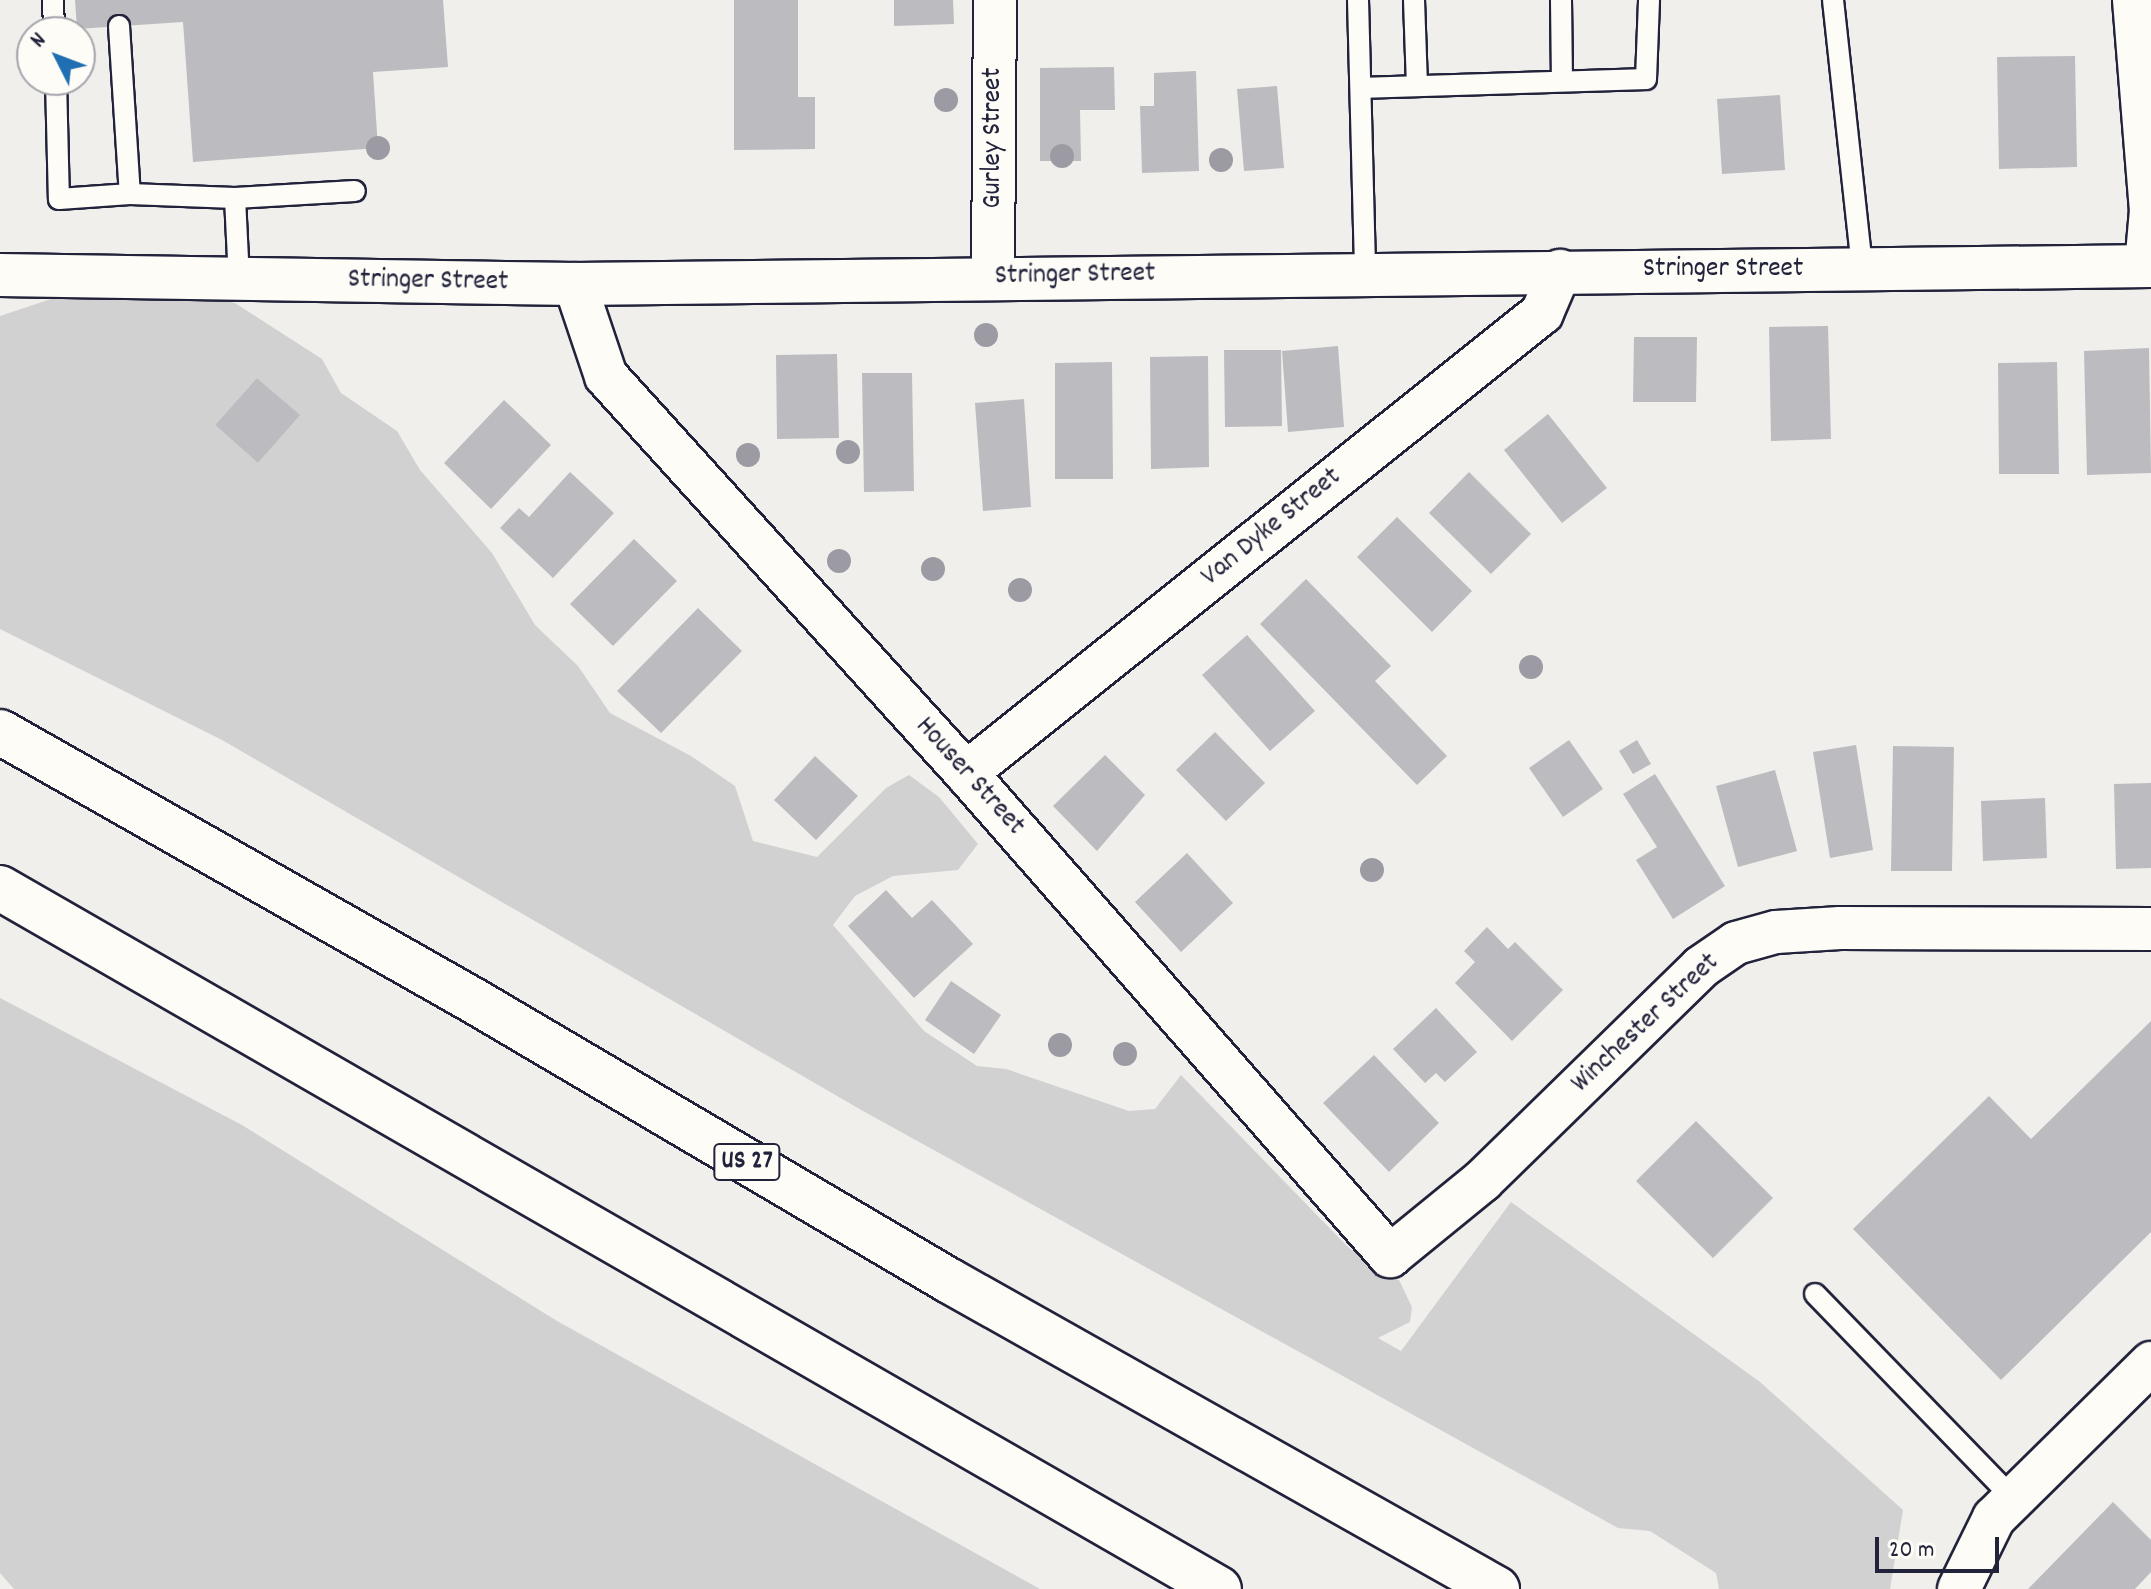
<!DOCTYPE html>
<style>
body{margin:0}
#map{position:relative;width:2151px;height:1589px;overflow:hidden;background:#f0efec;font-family:Dekko,sans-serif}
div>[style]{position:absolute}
.green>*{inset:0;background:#d2d1d1}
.building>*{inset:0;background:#bcbcc0}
.roads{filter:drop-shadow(2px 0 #22223b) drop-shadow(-2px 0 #22223b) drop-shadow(0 2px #22223b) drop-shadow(0 -2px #22223b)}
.service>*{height:20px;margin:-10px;padding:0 10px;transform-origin:10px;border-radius:10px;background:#fdfcf7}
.minor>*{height:42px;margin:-21px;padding:0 21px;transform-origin:21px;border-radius:21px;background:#fdfcf7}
.motorway>*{height:44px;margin:-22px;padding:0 22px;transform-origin:22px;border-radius:22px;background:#fdfcf7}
.trees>*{width:24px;height:24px;margin:-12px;border-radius:50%;background:#9c9ba3}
span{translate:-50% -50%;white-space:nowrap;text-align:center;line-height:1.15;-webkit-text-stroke:6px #fdfcf7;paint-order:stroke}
.shield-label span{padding:2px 6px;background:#fdfcf7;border:2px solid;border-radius:6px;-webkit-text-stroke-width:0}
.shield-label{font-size:26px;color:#22223b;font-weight:700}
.street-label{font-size:28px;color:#22223b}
.north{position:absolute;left:16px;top:16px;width:80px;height:80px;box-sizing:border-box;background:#fdfcf7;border:2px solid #a5a5ac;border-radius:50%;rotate:312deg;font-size:22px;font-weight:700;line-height:32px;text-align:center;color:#22223b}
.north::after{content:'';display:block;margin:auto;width:28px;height:36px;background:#1f6fb2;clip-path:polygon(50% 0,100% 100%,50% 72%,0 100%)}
.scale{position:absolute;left:1875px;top:1537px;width:124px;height:36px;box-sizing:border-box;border:4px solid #22223b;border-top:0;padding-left:10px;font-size:24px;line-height:28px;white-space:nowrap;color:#22223b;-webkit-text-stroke:6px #fdfcf7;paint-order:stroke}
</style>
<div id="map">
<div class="green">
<div style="clip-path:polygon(evenodd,75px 291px,180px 291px,235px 303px,322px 359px,341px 393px,397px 431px,420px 470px,492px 553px,535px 625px,578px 666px,610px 713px,691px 756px,735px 786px,753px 841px,817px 857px,886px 788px,909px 775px,939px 797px,978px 844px,958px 870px,893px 876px,855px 896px,833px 925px,924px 1031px,977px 1066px,1006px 1069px,1129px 1111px,1155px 1109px,1181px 1075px,1346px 1245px,1381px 1275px,1399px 1280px,1412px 1307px,1410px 1322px,1378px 1338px,1401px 1351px,1511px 1202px,1760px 1382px,1903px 1510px,1890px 1589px,1719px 1589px,1716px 1573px,1650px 1531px,1618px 1528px,863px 1111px,222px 740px,0 629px,0 316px,75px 291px,257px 378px,299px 415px,258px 463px,215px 425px,257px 378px)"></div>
<div style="clip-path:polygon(0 998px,242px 1125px,557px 1321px,1040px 1589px,14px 1589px,0 1573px)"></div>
</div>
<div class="building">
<div style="clip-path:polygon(75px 0,443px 0,448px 67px,373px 72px,378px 148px,193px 162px,183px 22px,77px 29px)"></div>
<div style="clip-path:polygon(734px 0,798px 0,798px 97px,815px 97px,815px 149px,734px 150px)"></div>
<div style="clip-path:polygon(894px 0,953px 0,954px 24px,894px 26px)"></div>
<div style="clip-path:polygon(2075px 56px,2077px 167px,1999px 169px,1997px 57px)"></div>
<div style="clip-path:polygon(1114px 67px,1115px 110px,1080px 110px,1081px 161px,1040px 161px,1040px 68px)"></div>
<div style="clip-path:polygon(1196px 71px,1199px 171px,1142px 173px,1140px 106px,1154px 106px,1154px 73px)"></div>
<div style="clip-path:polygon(1277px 86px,1284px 168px,1244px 171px,1237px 89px)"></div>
<div style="clip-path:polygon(1780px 95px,1785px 170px,1722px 174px,1717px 99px)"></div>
<div style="clip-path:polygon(1828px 326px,1831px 439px,1771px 441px,1769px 327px)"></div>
<div style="clip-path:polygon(1634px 337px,1697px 337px,1696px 402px,1633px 402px)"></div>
<div style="clip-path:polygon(1338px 346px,1344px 427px,1288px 432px,1282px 351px)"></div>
<div style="clip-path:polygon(2149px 348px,2151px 473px,2087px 475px,2084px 351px)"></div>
<div style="clip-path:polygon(1224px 350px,1281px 350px,1282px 426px,1225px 427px)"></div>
<div style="clip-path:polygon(837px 354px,839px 438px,777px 439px,776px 355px)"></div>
<div style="clip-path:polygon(1208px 356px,1209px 467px,1151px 469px,1150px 357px)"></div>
<div style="clip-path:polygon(1112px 362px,1113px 479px,1055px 479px,1055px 363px)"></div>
<div style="clip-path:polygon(2057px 362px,2059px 474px,1999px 474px,1998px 363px)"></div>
<div style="clip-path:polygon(862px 373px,912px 373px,914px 491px,864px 492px)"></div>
<div style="clip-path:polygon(257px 378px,300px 415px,258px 463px,215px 425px)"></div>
<div style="clip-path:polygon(1024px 399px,1031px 507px,983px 511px,975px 403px)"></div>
<div style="clip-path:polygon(504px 400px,551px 445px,491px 509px,444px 463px)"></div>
<div style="clip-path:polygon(1548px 414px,1607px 488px,1562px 523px,1504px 450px)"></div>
<div style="clip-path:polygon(570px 472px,614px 513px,553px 578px,500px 528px,519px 508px,529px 517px)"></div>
<div style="clip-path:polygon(1469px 472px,1531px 534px,1491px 574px,1429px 513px)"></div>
<div style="clip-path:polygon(1397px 517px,1472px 591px,1432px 632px,1357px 557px)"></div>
<div style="clip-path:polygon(634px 539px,677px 581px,613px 646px,570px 604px)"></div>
<div style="clip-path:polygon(1306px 579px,1391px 666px,1375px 681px,1447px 756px,1417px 785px,1260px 624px)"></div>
<div style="clip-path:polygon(698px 608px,742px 651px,661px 733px,617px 691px)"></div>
<div style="clip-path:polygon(1247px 635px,1315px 711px,1270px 751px,1202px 675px)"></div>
<div style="clip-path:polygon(1215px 732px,1265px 783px,1226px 821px,1176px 770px)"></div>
<div style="clip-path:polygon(1569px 740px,1603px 789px,1563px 817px,1529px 768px)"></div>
<div style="clip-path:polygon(1637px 740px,1651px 764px,1633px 774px,1619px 751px)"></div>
<div style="clip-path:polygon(1856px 745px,1873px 850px,1830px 858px,1813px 752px)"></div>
<div style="clip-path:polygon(1893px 746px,1954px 747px,1952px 871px,1891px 871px)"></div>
<div style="clip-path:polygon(1105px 755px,1145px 795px,1097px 851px,1053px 806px)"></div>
<div style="clip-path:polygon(815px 756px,858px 796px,816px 840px,774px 800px)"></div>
<div style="clip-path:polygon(1775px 770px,1797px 851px,1738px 867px,1716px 786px)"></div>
<div style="clip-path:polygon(1655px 774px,1725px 886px,1673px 919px,1636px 860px,1657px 847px,1623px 794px)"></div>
<div style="clip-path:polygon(2151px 783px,2151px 868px,2116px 869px,2114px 784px)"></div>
<div style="clip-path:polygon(2045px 798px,2047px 858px,1983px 861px,1981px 801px)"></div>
<div style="clip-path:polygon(1187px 853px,1233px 903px,1181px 952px,1135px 902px)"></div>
<div style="clip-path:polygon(886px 890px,912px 918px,932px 900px,973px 944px,914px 998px,848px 926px)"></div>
<div style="clip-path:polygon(1487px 927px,1508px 949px,1515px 942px,1563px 990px,1512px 1041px,1455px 983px,1475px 962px,1464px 951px)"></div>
<div style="clip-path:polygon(951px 981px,1001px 1015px,974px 1054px,925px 1020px)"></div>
<div style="clip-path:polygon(1436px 1008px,1477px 1052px,1445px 1082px,1436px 1073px,1425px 1083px,1393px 1049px)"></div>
<div style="clip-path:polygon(2151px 1021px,2151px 1232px,2001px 1380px,1853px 1229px,1989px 1096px,2031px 1139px)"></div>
<div style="clip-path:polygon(1374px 1055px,1439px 1123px,1389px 1172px,1323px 1103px)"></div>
<div style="clip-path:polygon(1696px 1121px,1773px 1198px,1713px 1258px,1636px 1181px)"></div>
<div style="clip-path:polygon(2113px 1502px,2151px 1540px,2151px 1572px,2135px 1589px,2028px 1589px)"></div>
</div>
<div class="roads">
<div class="service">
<div style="left:53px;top:0;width:32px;rotate:88deg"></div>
<div style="left:1358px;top:0;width:273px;rotate:88.5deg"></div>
<div style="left:1414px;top:0;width:86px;rotate:88deg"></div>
<div style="left:1561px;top:0;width:81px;rotate:89.3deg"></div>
<div style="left:1833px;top:0;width:271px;rotate:83.8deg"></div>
<div style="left:119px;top:26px;width:168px;rotate:86.3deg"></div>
<div style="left:56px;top:80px;width:119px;rotate:88.6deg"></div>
<div style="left:59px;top:199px;width:71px;rotate:-4deg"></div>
<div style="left:130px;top:194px;width:105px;rotate:2.2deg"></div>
<div style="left:235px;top:198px;width:81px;rotate:87.2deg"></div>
<div style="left:1361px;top:88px;width:285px;rotate:-1.8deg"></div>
<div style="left:1646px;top:79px;width:79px;rotate:-87.8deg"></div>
<div style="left:235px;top:198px;width:120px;rotate:-3.3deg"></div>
<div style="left:1815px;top:1294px;width:286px;rotate:45.9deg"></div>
</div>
<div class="minor">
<div style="left:2134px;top:0;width:211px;rotate:85.4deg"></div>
<div style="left:2151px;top:210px;width:56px;rotate:95.1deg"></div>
<div style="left:0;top:275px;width:575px;rotate:0.9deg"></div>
<div style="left:575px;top:284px;width:1576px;rotate:-0.65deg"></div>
<div style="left:993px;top:277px;width:277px;rotate:-89.6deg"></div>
<div style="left:575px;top:284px;width:97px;rotate:71.4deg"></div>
<div style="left:606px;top:376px;width:536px;rotate:47.8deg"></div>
<div style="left:966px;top:773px;width:643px;rotate:48.72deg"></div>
<div style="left:1390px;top:1256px;width:119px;rotate:-39.2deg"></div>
<div style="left:1482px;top:1181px;width:306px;rotate:-44.3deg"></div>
<div style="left:1701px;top:967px;width:42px;rotate:-34.4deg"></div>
<div style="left:1736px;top:943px;width:41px;rotate:-15.4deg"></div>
<div style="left:1776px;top:932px;width:64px;rotate:-3.6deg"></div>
<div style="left:1840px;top:928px;width:311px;rotate:0.2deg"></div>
<div style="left:966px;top:773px;width:737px;rotate:-38.61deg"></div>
<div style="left:1542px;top:313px;width:46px;rotate:-66.8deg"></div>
<div style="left:1959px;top:1589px;width:79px;rotate:-63.8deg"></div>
<div style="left:1994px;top:1518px;width:221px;rotate:-44.6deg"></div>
</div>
<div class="motorway">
<div style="left:0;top:732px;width:547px;rotate:29.56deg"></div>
<div style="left:476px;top:1002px;width:548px;rotate:30.5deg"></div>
<div style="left:948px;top:1280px;width:630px;rotate:29.37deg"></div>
<div style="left:0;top:888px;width:1406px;rotate:29.9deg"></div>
</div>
</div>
<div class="trees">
<div style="left:946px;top:100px"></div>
<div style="left:378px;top:148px"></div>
<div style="left:1062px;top:156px"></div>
<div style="left:1221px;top:160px"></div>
<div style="left:986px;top:335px"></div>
<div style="left:848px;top:452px"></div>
<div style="left:748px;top:455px"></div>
<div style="left:839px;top:561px"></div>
<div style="left:933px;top:569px"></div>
<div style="left:1020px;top:590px"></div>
<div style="left:1531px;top:667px"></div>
<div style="left:1372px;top:870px"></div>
<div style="left:1060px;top:1045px"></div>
<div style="left:1125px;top:1054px"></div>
</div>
<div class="shield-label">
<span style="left:747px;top:1162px">US 27</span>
</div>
<div class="street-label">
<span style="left:994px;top:138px;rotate:-90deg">Gurley Street</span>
<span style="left:1723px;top:270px">Stringer Street</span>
<span style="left:1075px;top:276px;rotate:-1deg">Stringer Street</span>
<span style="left:428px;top:282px;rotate:1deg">Stringer Street</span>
<span style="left:1272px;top:528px;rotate:-39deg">Van Dyke Street</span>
<span style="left:969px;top:777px;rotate:48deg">Houser Street</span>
<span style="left:1646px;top:1024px;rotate:-43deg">Winchester Street</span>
</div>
<div class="north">N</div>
<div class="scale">20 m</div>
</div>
